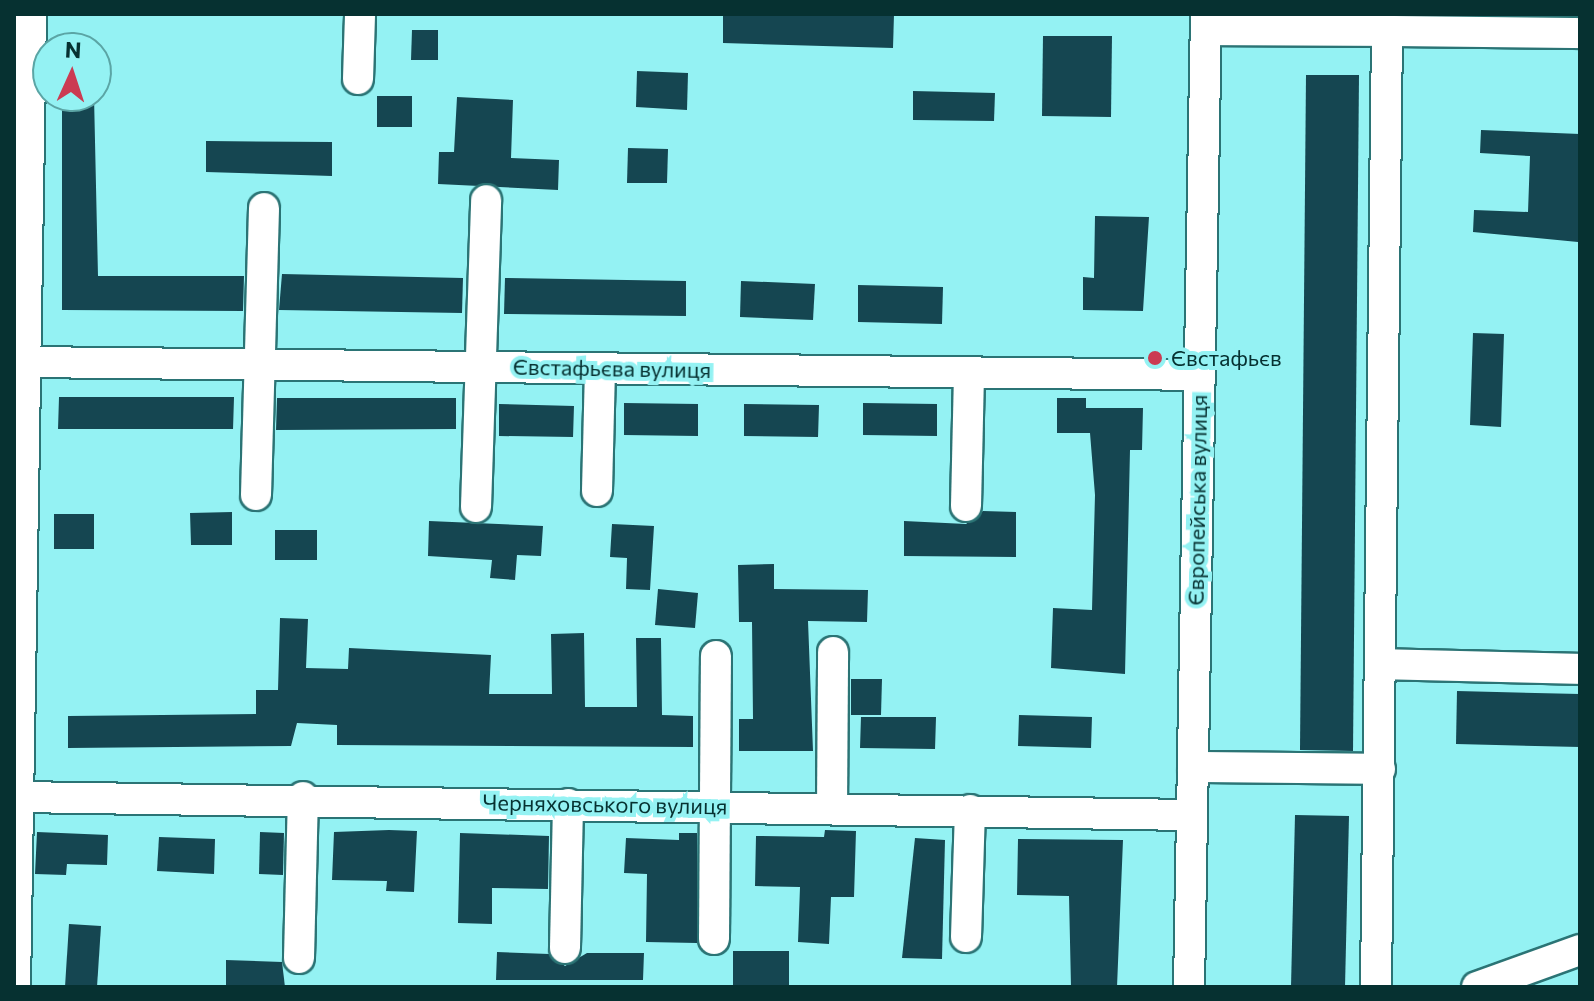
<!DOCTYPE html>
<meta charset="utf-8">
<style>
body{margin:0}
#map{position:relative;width:1594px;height:1001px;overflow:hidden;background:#94f2f3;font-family:Commissioner,sans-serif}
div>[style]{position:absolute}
.building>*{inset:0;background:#154651}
.roads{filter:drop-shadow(2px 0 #2b7475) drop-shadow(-2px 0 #2b7475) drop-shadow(0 2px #2b7475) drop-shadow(0 -2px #2b7475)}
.minor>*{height:30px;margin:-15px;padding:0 15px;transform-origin:15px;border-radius:15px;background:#fff}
.dots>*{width:22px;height:22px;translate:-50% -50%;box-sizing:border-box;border:4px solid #94f2f3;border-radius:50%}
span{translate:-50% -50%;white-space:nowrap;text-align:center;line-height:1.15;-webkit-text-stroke:8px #94f2f3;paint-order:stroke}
.poi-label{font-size:22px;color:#063131}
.left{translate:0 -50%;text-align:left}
.street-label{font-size:22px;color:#063131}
.frame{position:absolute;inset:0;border:16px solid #063131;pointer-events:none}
.north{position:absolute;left:32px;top:32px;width:80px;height:80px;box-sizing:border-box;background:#94f2f3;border:2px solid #5ba5a5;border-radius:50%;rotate:3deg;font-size:22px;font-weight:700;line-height:32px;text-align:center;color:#063131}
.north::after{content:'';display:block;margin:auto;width:28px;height:36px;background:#cb3b52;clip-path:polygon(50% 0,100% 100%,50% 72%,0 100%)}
</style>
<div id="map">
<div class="building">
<div style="clip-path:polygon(723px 14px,894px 14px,893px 48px,723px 43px)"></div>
<div style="clip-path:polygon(412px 30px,438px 30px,438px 60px,411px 60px)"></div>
<div style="clip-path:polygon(1043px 36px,1112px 36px,1111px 117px,1042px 116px)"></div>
<div style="clip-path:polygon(637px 71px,688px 73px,687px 110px,636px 107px)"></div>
<div style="clip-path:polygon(1306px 75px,1359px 75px,1353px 751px,1300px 750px)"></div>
<div style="clip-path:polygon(913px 91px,995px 93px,994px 121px,913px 120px)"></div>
<div style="clip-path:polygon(62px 96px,94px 96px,98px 276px,244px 276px,243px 311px,62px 310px)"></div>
<div style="clip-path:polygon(377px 96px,412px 96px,412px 127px,377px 127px)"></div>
<div style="clip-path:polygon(457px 97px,513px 100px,511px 158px,559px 160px,558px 190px,438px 184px,439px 152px,454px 152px)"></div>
<div style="clip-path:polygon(1481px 130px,1580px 134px,1578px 242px,1473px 232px,1474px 210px,1528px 212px,1530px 156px,1480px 153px)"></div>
<div style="clip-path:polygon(206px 141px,332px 142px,332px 176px,206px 172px)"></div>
<div style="clip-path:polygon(628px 148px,668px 149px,667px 183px,627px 183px)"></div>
<div style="clip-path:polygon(1095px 216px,1149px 217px,1143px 311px,1083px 310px,1083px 277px,1094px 278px)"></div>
<div style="clip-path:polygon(282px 274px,463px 278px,462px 313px,279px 310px)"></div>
<div style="clip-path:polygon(505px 278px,686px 281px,686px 316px,504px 314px)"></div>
<div style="clip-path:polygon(741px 281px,815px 284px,813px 320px,740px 317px)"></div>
<div style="clip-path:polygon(858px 285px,943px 287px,942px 324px,858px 322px)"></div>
<div style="clip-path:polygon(1473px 333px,1504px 334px,1501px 427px,1470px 425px)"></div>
<div style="clip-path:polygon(59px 397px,234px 397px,233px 429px,58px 429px)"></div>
<div style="clip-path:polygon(277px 398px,456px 398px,456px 429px,276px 430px)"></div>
<div style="clip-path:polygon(1057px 398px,1086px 398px,1086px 408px,1143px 408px,1142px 450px,1130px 450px,1125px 674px,1051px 668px,1053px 608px,1092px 610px,1095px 495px,1090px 433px,1057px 433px)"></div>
<div style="clip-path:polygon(624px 403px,698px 404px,698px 436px,624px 435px)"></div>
<div style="clip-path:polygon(863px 403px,937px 404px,937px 436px,863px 435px)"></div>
<div style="clip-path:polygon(499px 404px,574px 406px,573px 437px,499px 436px)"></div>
<div style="clip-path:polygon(744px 404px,819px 405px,818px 437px,744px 436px)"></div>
<div style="clip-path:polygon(983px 511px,1016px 512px,1016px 557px,904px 556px,904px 521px,966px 524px)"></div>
<div style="clip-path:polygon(232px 512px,232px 545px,191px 545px,190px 513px)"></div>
<div style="clip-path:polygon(54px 514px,94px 514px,94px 549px,54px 549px)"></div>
<div style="clip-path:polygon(429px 521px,543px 526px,541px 556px,517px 555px,515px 580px,490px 578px,492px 560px,428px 556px)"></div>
<div style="clip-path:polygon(612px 524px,654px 526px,650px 590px,626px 589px,627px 558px,610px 557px)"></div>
<div style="clip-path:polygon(275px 530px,317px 530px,317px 560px,275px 560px)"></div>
<div style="clip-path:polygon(774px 564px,774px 589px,868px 590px,867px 622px,808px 621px,813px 751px,739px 751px,739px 719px,753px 719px,752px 622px,739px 622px,738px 565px)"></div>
<div style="clip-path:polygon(658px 589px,698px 593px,695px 628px,655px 625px)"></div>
<div style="clip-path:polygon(280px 618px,308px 619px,306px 668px,348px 669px,349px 648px,491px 655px,489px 694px,552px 694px,551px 634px,584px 633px,585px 707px,637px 707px,636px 638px,661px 638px,662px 715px,693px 716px,693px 747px,337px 745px,337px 725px,297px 723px,291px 746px,68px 748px,68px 716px,256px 714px,256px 690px,278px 690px)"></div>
<div style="clip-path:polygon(851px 679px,882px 679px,881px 715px,851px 715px)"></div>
<div style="clip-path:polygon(1457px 691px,1580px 694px,1580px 747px,1456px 744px)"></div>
<div style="clip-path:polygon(1019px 715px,1092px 717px,1091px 748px,1018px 746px)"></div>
<div style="clip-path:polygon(861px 717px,936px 717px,935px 749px,860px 748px)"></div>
<div style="clip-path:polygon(1295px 815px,1349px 816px,1345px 987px,1291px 987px)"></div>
<div style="clip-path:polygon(389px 830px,417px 831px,414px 892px,386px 891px,387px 881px,332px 880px,334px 832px)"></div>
<div style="clip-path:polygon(825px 830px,856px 831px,854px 897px,831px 897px,829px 944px,798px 942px,800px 887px,755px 886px,756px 836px,824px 837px)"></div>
<div style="clip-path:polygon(37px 832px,108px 835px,107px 865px,67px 864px,66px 875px,35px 874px)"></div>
<div style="clip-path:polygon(260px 832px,284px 833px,283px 875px,259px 874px)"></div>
<div style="clip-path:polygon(460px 833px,549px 836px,548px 889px,492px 888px,492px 924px,458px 923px)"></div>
<div style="clip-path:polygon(679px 833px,697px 833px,697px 943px,646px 942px,647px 874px,624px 873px,626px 838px,679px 840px)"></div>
<div style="clip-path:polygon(159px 837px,215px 839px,214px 874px,157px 871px)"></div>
<div style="clip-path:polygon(915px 838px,945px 840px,942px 959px,902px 958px)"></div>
<div style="clip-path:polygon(1018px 839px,1123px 840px,1117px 987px,1071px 987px,1069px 896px,1017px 895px)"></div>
<div style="clip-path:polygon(69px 924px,101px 926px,97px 987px,65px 987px)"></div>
<div style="clip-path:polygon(733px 951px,789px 951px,789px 985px,733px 985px)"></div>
<div style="clip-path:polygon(497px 952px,549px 954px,565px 966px,587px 953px,644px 953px,643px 980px,496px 980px)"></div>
<div style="clip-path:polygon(226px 960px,282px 962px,285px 987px,226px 987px)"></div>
</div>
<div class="roads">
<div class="minor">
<div style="left:1206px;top:30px;width:181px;rotate:0.3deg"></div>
<div style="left:1387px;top:31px;width:956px;rotate:90.66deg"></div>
<div style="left:1387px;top:31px;width:193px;rotate:0.6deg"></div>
<div style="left:358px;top:79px;width:65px;rotate:-88.2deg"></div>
<div style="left:25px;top:362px;width:1175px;rotate:0.63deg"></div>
<div style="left:597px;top:491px;width:123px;rotate:-88.6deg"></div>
<div style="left:256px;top:495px;width:287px;rotate:-88.4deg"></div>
<div style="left:966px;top:506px;width:134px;rotate:-88.7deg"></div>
<div style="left:476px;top:507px;width:307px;rotate:-88.1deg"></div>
<div style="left:1381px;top:664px;width:199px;rotate:1.4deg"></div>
<div style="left:1193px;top:767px;width:187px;rotate:0.6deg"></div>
<div style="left:18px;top:797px;width:1174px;rotate:0.88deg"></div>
<div style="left:832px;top:808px;width:156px;rotate:-89.6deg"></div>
<div style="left:966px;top:937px;width:127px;rotate:-88.2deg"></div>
<div style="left:714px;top:939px;width:283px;rotate:-89.6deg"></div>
<div style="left:565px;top:948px;width:144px;rotate:-88.8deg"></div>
<div style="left:299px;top:958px;width:161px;rotate:-88.6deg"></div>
<div style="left:15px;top:987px;width:973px;rotate:-89.06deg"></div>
<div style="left:1189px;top:987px;width:973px;rotate:-89deg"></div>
<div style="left:1477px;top:987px;width:109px;rotate:-19.8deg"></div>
</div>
</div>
<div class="dots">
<div style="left:1155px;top:358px;background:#cb3b52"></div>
</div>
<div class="poi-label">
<span class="left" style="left:1171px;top:358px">Євстафьєв</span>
</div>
<div class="street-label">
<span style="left:612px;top:368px;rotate:1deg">Євстафьєва вулиця</span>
<span style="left:1197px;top:500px;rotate:-89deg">Європейська вулиця</span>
<span style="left:605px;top:804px;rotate:1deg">Черняховського вулиця</span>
</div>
<div class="frame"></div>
<div class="north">N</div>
</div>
